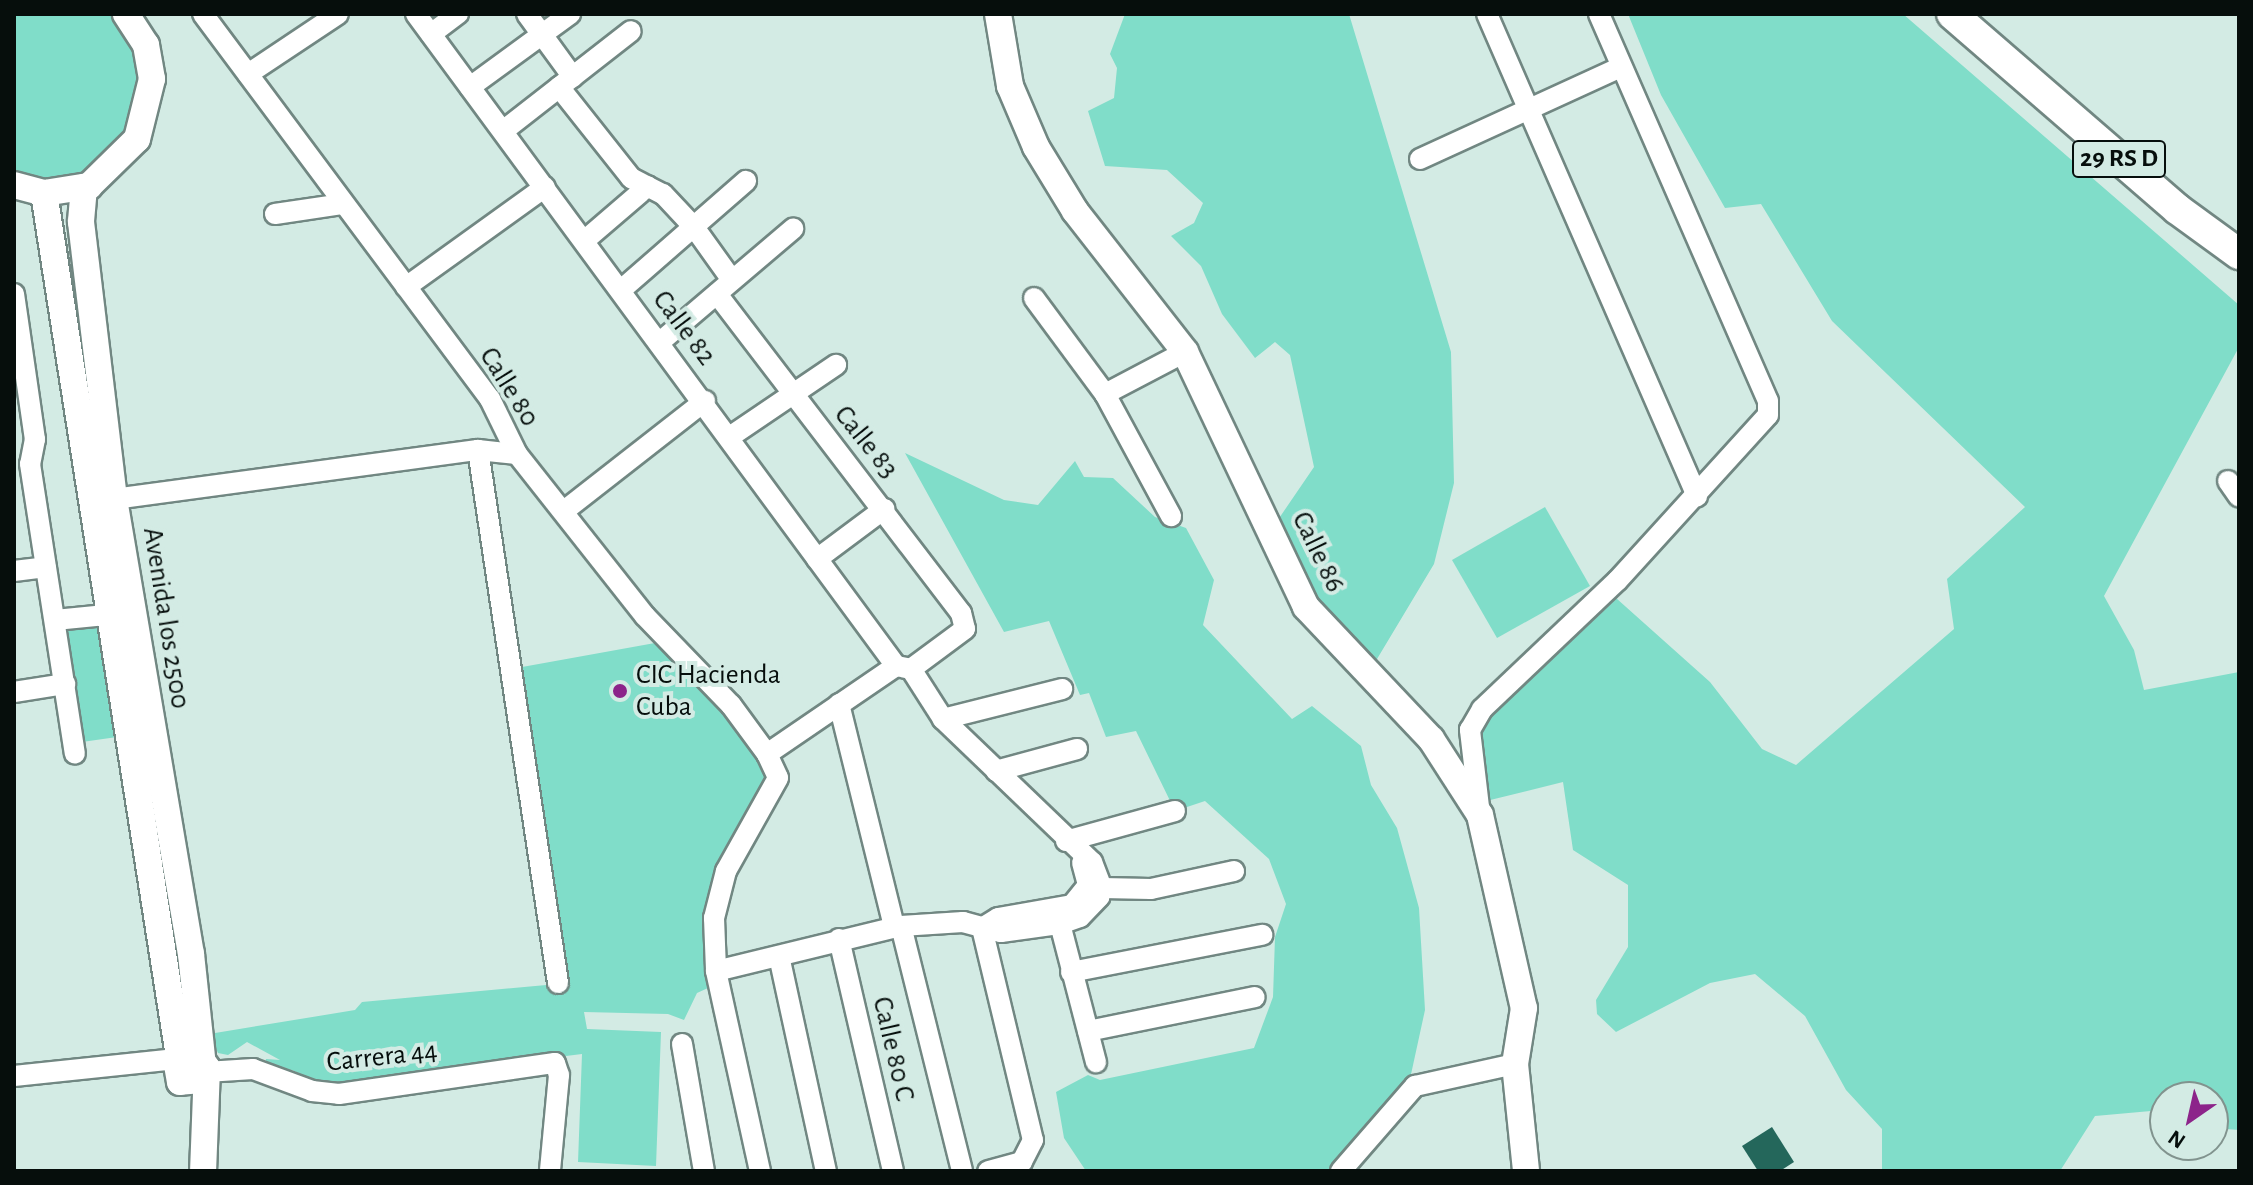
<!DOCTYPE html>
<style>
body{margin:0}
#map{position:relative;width:2253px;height:1185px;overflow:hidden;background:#d3ebe4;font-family:"Alegreya Sans",sans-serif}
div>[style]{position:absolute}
.green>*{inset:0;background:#80ddc9}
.building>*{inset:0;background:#24675b}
.roads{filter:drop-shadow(2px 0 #718782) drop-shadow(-2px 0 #718782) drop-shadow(0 2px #718782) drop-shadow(0 -2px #718782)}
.minor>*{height:20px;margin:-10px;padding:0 10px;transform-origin:10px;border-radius:10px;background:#fff}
.major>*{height:26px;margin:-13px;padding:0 13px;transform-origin:13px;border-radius:13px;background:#fff}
.highway>*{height:30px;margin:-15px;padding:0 15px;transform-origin:15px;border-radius:15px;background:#fff}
.dots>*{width:22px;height:22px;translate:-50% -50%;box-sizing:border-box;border:4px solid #d3ebe4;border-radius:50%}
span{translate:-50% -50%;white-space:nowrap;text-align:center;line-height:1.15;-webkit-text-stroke:8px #d3ebe4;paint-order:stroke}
.shield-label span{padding:2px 6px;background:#d3ebe4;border:2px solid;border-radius:6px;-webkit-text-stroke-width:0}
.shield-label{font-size:26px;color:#060e0c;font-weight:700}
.street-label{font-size:28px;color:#060e0c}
.poi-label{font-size:28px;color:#060e0c}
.left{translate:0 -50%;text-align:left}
.frame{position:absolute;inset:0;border:16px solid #060e0c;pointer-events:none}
.north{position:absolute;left:2149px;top:1081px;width:80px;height:80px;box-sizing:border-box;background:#d3ebe4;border:2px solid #81938e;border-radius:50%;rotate:214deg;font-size:22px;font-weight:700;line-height:32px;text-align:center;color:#060e0c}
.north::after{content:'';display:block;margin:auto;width:28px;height:36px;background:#8c248a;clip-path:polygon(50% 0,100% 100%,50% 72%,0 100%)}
</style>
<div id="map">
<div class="green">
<div style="clip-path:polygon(14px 14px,126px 14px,152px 79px,103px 177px,14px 185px)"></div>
<div style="clip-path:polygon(1125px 14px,1349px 14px,1451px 352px,1454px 483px,1434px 564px,1371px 669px,1335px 639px,1271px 530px,1314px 467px,1290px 355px,1275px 342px,1255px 358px,1222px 314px,1201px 266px,1171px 236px,1194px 223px,1203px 203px,1167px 170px,1105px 166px,1088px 111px,1114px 98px,1117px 68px,1110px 54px)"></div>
<div style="clip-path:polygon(1628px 14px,1903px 14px,2239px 305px,2239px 347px,2104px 596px,2134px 650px,2144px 690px,2239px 672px,2239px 1130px,2213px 1128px,2213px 1097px,2165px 1097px,2165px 1117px,2151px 1111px,2095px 1116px,2060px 1171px,1882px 1171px,1882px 1129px,1846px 1090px,1805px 1016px,1755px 974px,1710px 983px,1616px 1032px,1597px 1014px,1596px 1000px,1628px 947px,1628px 885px,1573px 850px,1563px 782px,1478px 803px,1474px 723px,1607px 590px,1710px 682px,1762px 749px,1796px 765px,1954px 629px,1947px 579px,2025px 507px,1832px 321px,1761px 204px,1725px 208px,1661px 95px)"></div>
<div style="clip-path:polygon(905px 453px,1004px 500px,1038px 505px,1075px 461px,1084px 477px,1113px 478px,1155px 517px,1186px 528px,1214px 580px,1203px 625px,1292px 719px,1312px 706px,1361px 746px,1371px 785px,1397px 828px,1419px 908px,1425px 1010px,1410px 1079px,1341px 1171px,1086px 1171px,1064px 1138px,1056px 1092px,1088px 1075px,1100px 1080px,1254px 1048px,1273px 997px,1275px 937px,1286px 904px,1269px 859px,1205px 801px,1175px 811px,1136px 731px,1106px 737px,1089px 693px,1080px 695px,1049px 621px,1004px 632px)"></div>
<div style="clip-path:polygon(1545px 507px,1590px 586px,1497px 638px,1452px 560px)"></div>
<div style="clip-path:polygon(101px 624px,117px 737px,82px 742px,62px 630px)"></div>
<div style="clip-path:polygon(666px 641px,778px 778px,713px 883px,719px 983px,697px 993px,684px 1020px,668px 1014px,584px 1012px,587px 1029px,661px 1032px,656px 1166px,578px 1162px,582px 1054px,327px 1086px,292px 1070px,290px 1079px,264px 1075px,266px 1059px,280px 1060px,247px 1042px,228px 1055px,218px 1053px,209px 1034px,355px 1010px,362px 1002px,568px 983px,511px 669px)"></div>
</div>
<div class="building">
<div style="clip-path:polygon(1772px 1127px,1794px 1162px,1780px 1171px,1758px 1171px,1742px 1146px)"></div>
</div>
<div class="roads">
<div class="minor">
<div style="left:203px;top:14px;width:480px;rotate:53.3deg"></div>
<div style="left:490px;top:399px;width:61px;rotate:63.9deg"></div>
<div style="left:517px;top:454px;width:206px;rotate:51.7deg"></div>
<div style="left:645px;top:616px;width:124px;rotate:46deg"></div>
<div style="left:731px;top:705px;width:61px;rotate:53.7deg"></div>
<div style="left:767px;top:754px;width:26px;rotate:65deg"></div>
<div style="left:778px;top:778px;width:107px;rotate:119.2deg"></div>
<div style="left:726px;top:871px;width:49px;rotate:104.3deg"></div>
<div style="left:714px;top:918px;width:53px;rotate:87.8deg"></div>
<div style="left:716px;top:971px;width:205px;rotate:77.6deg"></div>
<div style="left:416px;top:14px;width:810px;rotate:53.64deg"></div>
<div style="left:896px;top:666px;width:15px;rotate:11deg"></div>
<div style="left:527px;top:14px;width:78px;rotate:53.9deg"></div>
<div style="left:1487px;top:14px;width:526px;rotate:66.46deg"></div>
<div style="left:431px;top:34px;width:34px;rotate:-37deg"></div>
<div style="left:248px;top:74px;width:108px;rotate:-33.7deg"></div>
<div style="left:470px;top:87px;width:124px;rotate:-36.1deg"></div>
<div style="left:559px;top:87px;width:116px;rotate:51.6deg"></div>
<div style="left:631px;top:178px;width:36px;rotate:27deg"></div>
<div style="left:663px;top:194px;width:45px;rotate:46.8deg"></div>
<div style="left:694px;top:227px;width:65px;rotate:54.4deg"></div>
<div style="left:503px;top:131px;width:162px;rotate:-38deg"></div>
<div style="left:1420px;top:159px;width:221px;rotate:-24.6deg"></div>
<div style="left:275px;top:214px;width:69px;rotate:-8.4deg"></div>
<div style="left:584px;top:241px;width:84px;rotate:-40.7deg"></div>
<div style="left:406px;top:287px;width:171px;rotate:-35.7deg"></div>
<div style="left:621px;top:290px;width:166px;rotate:-41.1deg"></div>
<div style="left:14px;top:294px;width:147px;rotate:81.8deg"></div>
<div style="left:35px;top:439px;width:25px;rotate:101deg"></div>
<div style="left:30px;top:464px;width:293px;rotate:81.2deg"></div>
<div style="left:717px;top:294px;width:402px;rotate:52.6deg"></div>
<div style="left:961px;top:613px;width:16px;rotate:76deg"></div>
<div style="left:965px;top:629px;width:67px;rotate:143.5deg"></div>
<div style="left:1034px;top:298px;width:119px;rotate:53.5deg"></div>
<div style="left:1105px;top:394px;width:139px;rotate:61.6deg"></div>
<div style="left:660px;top:342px;width:175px;rotate:-40.4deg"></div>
<div style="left:1105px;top:394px;width:90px;rotate:-27.7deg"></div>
<div style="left:731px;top:436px;width:127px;rotate:-34.1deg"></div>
<div style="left:478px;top:450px;width:539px;rotate:81.46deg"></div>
<div style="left:2228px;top:481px;width:19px;rotate:55deg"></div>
<div style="left:114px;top:499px;width:367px;rotate:-7.7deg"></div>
<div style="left:478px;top:450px;width:39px;rotate:6deg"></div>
<div style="left:564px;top:511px;width:179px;rotate:-38deg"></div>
<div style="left:817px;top:559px;width:84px;rotate:-36.7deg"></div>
<div style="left:14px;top:571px;width:32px;rotate:-7deg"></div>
<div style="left:55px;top:620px;width:51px;rotate:-5.6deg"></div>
<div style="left:14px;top:692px;width:52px;rotate:-8.9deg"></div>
<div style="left:839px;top:704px;width:230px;rotate:76.1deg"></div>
<div style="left:943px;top:719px;width:123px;rotate:-14.1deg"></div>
<div style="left:767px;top:754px;width:156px;rotate:-34.3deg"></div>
<div style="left:996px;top:771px;width:84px;rotate:-15.2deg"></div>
<div style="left:1479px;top:807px;width:78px;rotate:-96.7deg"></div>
<div style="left:1470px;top:730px;width:24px;rotate:-60deg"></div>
<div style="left:1482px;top:709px;width:186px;rotate:-43.5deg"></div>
<div style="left:1617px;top:581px;width:224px;rotate:-47.7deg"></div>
<div style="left:1768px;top:415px;width:14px;rotate:-90deg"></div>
<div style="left:1768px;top:401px;width:422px;rotate:-113.6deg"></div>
<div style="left:1066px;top:841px;width:113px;rotate:-15.4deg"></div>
<div style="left:1102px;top:888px;width:49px;rotate:1.2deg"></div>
<div style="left:1151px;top:889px;width:85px;rotate:-12.2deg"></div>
<div style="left:1060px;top:924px;width:143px;rotate:75.4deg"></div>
<div style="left:901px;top:926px;width:252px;rotate:76deg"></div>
<div style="left:982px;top:928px;width:218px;rotate:76.5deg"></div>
<div style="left:1033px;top:1140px;width:25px;rotate:117deg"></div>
<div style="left:1022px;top:1162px;width:35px;rotate:165deg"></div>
<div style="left:982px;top:928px;width:19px;rotate:-32deg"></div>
<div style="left:998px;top:918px;width:75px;rotate:-10deg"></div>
<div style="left:1072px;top:905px;width:26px;rotate:-51deg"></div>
<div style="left:1088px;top:885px;width:23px;rotate:-105deg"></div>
<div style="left:839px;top:939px;width:238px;rotate:76.9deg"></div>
<div style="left:779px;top:956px;width:220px;rotate:77.7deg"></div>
<div style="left:716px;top:971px;width:190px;rotate:-13.7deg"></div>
<div style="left:901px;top:926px;width:62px;rotate:-3.7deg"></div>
<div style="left:963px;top:922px;width:39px;rotate:15deg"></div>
<div style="left:1001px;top:932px;width:60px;rotate:-7.7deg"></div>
<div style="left:1060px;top:924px;width:21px;rotate:-19deg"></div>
<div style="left:1080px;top:917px;width:28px;rotate:-46deg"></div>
<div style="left:1099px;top:897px;width:9px;rotate:-72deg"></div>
<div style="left:1102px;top:888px;width:28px;rotate:-111deg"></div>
<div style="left:1092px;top:862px;width:207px;rotate:-136.2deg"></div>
<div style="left:943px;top:719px;width:59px;rotate:-122.6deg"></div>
<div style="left:1071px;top:972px;width:195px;rotate:-11deg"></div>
<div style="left:1088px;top:1031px;width:170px;rotate:-11.5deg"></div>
<div style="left:682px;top:1044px;width:129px;rotate:80.2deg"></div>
<div style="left:206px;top:1072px;width:47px;rotate:-3.7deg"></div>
<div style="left:253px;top:1069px;width:63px;rotate:20.4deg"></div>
<div style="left:312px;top:1091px;width:27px;rotate:6deg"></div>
<div style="left:339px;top:1094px;width:218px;rotate:-8.2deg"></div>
<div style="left:555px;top:1063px;width:13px;rotate:72deg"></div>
<div style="left:559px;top:1075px;width:96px;rotate:95.4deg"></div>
<div style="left:14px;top:1076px;width:163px;rotate:-6deg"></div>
<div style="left:1341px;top:1171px;width:113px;rotate:-49deg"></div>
<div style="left:1415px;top:1086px;width:102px;rotate:-12.4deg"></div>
</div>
<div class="major">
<div style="left:998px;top:14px;width:73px;rotate:80.5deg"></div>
<div style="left:1010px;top:86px;width:66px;rotate:66.9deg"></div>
<div style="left:1036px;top:147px;width:75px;rotate:58.6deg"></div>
<div style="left:1075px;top:211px;width:179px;rotate:52deg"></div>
<div style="left:1185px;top:352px;width:282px;rotate:64.6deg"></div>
<div style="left:1306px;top:607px;width:182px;rotate:46.6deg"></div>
<div style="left:1431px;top:739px;width:90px;rotate:57.2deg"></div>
<div style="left:1480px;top:815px;width:198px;rotate:77.2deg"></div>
<div style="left:1524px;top:1008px;width:57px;rotate:99.1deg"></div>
<div style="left:1515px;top:1064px;width:108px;rotate:84.1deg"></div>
<div style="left:14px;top:185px;width:31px;rotate:15deg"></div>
<div style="left:44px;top:193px;width:46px;rotate:-8.8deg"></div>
<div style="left:89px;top:186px;width:67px;rotate:-44.4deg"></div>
<div style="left:137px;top:139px;width:62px;rotate:-76deg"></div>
<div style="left:152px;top:79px;width:35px;rotate:-100deg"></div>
<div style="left:146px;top:45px;width:37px;rotate:-123deg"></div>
<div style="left:84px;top:187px;width:35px;rotate:95deg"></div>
<div style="left:81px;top:222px;width:279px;rotate:83.2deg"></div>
<div style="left:114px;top:499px;width:461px;rotate:80.4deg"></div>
<div style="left:191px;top:954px;width:104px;rotate:83.9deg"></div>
<div style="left:44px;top:193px;width:873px;rotate:81.11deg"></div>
<div style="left:202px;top:1080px;width:22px;rotate:175deg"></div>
<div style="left:180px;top:1082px;width:23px;rotate:-100deg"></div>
<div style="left:176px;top:1059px;width:22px;rotate:-13deg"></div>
<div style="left:197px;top:1054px;width:17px;rotate:54deg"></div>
<div style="left:207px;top:1068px;width:103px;rotate:92.2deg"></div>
</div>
<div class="highway">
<div style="left:1952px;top:14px;width:298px;rotate:40.9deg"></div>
<div style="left:2177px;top:209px;width:77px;rotate:36deg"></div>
</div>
</div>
<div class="dots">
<div style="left:620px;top:691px;background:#8c248a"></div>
</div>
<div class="shield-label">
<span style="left:2119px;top:159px">29 RS D</span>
</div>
<div class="street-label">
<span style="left:684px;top:328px;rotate:53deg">Calle 82</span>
<span style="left:509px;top:387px;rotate:58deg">Calle 80</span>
<span style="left:866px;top:442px;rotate:51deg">Calle 83</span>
<span style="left:1318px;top:552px;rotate:64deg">Calle 86</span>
<span style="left:166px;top:618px;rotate:81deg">Avenida los 2500</span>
<span style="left:893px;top:1049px;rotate:77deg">Calle 80 C</span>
<span style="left:382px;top:1057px;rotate:-6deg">Carrera 44</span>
</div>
<div class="poi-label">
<span class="left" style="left:636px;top:691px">CIC Hacienda<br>Cuba</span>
</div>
<div class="frame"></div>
<div class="north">N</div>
</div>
